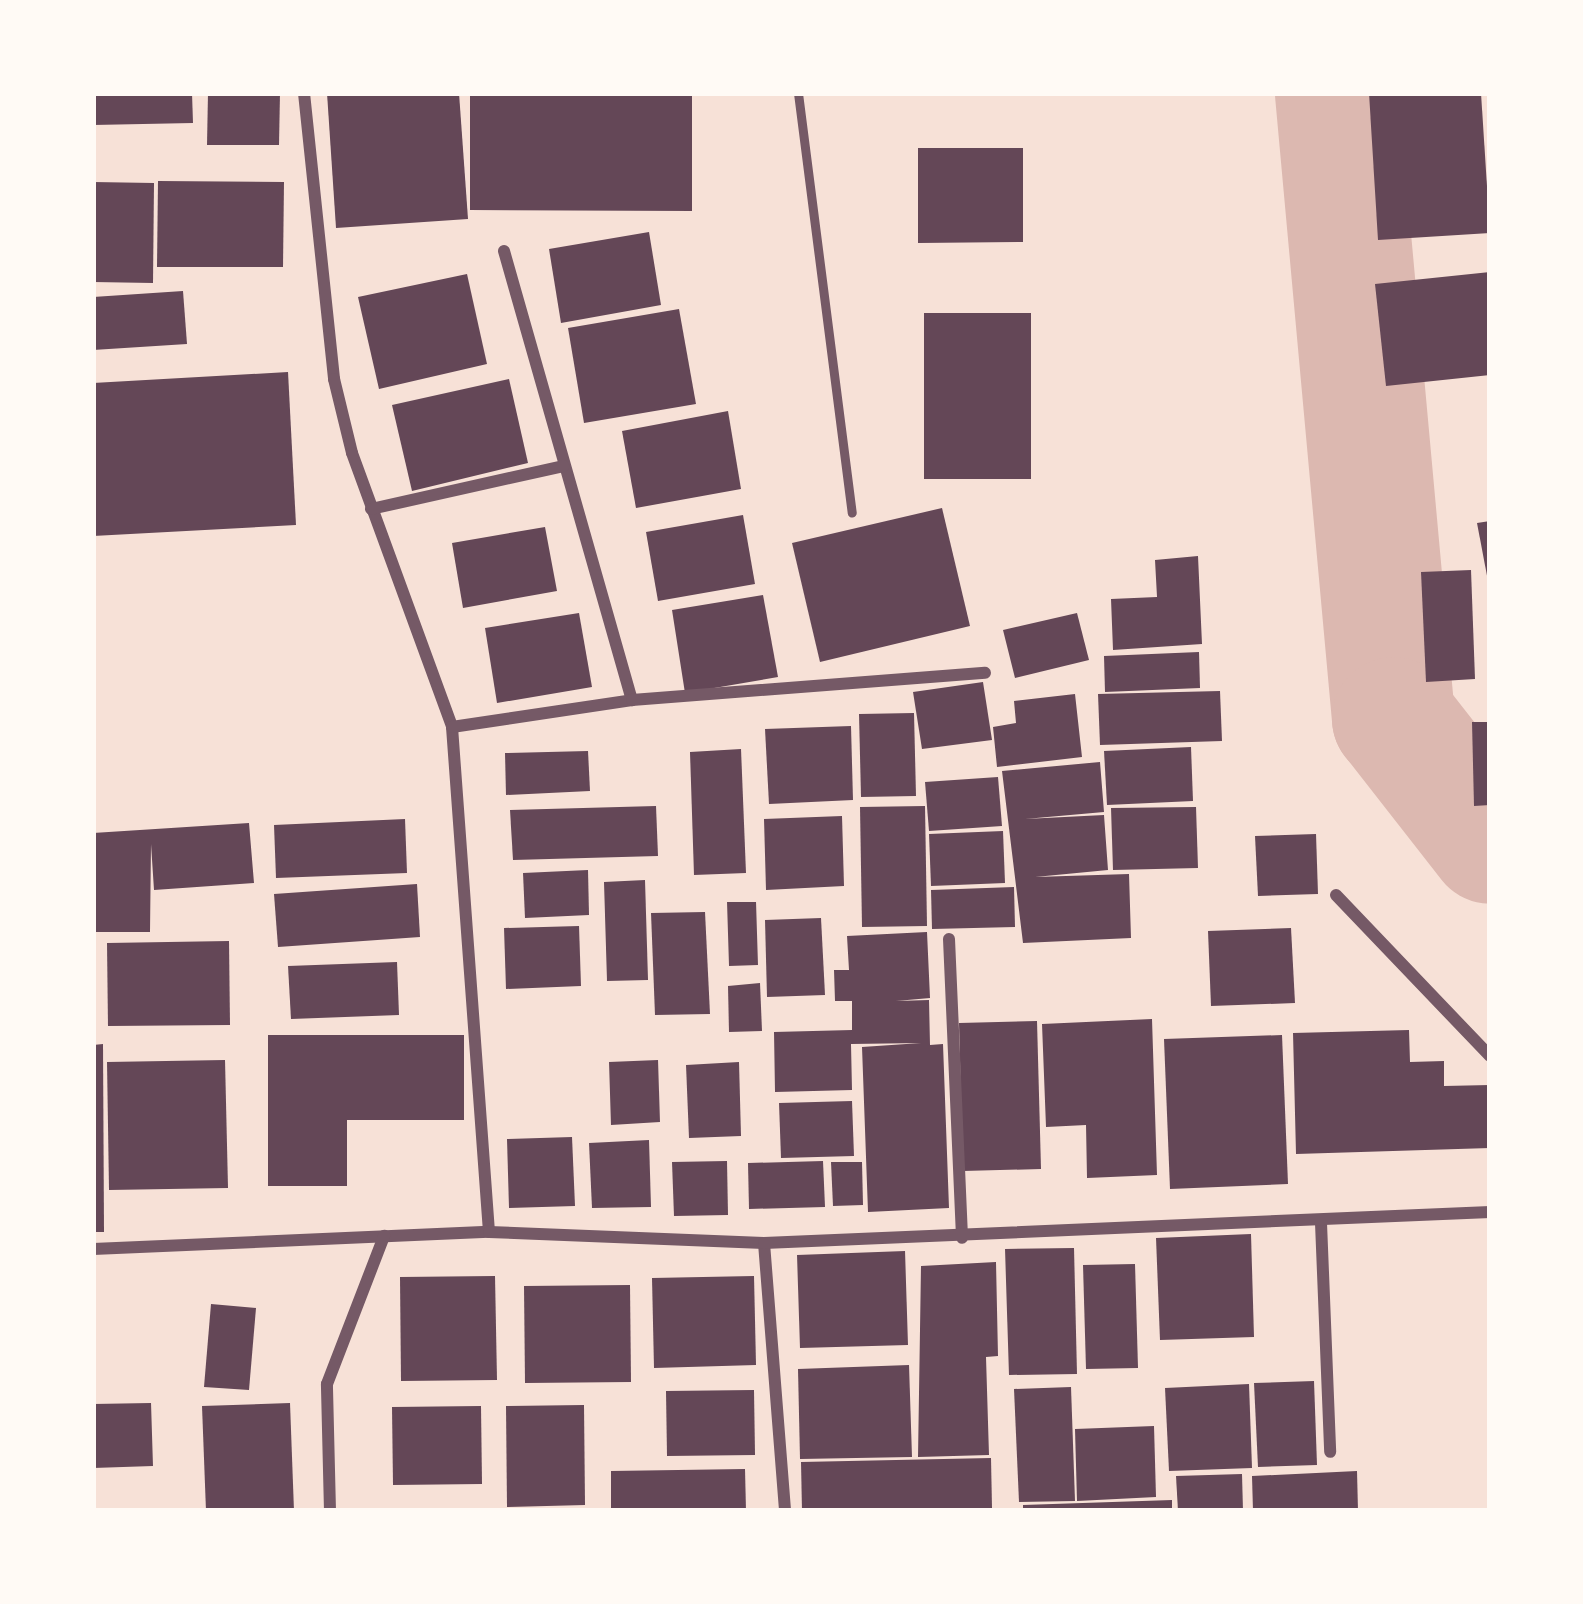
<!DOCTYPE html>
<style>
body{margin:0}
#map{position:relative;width:1583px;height:1604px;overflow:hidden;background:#f7e1d7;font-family:Raleway,sans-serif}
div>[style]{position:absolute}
.river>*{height:123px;margin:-61.5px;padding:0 61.5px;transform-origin:61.5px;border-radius:61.5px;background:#dcb8b0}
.building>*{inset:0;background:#644757}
.service>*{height:9px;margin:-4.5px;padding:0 4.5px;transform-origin:4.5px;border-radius:4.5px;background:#755966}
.minor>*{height:12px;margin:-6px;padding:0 6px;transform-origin:6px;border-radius:6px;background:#755966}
span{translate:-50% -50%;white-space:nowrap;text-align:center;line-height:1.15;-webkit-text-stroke:10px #fffaf5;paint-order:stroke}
.frame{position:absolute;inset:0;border:96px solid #fffaf5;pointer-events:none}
</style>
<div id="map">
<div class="river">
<div style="left:1336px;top:93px;width:628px;rotate:84.79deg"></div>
<div style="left:1393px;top:718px;width:157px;rotate:52deg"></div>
</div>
<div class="building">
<div style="clip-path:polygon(93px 93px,192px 93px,193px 123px,93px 125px)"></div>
<div style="clip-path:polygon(208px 93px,280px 93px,279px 145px,207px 145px)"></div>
<div style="clip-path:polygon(327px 93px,459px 93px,468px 219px,336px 228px)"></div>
<div style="clip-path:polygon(470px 93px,692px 93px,692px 211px,470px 210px)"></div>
<div style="clip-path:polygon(1369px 93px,1481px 93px,1490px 233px,1378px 240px)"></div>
<div style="clip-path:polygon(918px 148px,1023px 148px,1023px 242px,918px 243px)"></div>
<div style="clip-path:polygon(158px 181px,284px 182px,283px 267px,157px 267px)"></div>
<div style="clip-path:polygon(93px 182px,154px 183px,153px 283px,93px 282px)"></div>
<div style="clip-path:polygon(649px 232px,661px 305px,561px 323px,549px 249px)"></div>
<div style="clip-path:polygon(1490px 272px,1490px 375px,1386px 386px,1375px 284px)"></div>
<div style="clip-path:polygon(467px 274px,487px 364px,379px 389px,358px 297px)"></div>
<div style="clip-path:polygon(183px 291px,187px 344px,93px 350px,93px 297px)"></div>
<div style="clip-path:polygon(679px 309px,696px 404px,584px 423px,568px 328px)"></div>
<div style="clip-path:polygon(924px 313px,1031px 313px,1031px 479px,924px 479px)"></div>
<div style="clip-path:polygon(288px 372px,296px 525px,93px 536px,93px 383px)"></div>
<div style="clip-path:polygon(509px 379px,528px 463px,412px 491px,392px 405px)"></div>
<div style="clip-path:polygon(728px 411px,741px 489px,636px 508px,622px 431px)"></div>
<div style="clip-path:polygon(942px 508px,970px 626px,820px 662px,792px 543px)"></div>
<div style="clip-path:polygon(743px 515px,755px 584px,658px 601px,646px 532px)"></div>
<div style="clip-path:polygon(1490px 521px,1490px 580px,1488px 581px,1477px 523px)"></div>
<div style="clip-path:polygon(545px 527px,557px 591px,463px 608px,452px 543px)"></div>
<div style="clip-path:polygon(1198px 556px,1202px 644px,1113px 650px,1111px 599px,1157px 597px,1155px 560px)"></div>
<div style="clip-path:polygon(1471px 570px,1475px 679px,1426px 682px,1421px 572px)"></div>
<div style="clip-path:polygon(763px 595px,778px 677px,685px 693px,672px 610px)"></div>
<div style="clip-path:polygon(579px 613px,592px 687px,497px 703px,485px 628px)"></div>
<div style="clip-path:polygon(1077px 613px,1089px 660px,1015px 678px,1003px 630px)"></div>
<div style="clip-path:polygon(1199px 652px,1200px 688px,1105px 692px,1104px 656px)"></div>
<div style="clip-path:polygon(983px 682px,992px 740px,922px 749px,913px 692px)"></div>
<div style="clip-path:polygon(1220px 691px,1222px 741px,1100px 745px,1098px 694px)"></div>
<div style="clip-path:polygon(1075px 694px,1082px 757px,997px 767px,993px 727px,1016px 723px,1014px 701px)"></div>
<div style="clip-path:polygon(914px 713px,916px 796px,861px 797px,859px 714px)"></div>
<div style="clip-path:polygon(1472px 722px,1490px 722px,1490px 805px,1474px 806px)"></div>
<div style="clip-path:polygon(851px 726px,853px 800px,769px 804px,765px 729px)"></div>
<div style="clip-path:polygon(1191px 747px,1193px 801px,1107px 805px,1104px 751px)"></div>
<div style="clip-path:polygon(741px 749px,746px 873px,694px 875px,690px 752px)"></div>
<div style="clip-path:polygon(588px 751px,590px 791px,506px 795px,505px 753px)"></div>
<div style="clip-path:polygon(1100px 762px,1104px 812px,1025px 819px,1104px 815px,1108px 870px,1035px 877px,1129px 874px,1131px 938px,1023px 943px,1002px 771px)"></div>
<div style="clip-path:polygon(998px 777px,1002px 826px,929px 831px,925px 782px)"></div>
<div style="clip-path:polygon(656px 806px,658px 856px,513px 860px,510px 810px)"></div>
<div style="clip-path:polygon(925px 806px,927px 926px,862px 927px,860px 807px)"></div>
<div style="clip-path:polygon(1196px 807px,1198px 868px,1113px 870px,1111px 808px)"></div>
<div style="clip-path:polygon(842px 816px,844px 886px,766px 890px,764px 819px)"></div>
<div style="clip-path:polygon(405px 819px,407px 873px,276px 878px,274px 825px)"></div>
<div style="clip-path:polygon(249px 823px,254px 883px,154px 890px,151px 844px,150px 932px,93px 932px,93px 833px)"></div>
<div style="clip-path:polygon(1003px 831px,1005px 883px,931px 886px,929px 834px)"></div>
<div style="clip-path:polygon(1316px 834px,1318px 894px,1258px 896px,1255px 836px)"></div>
<div style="clip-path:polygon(588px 870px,589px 915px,525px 918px,523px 873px)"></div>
<div style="clip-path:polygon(645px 880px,648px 980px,607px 981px,604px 882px)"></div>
<div style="clip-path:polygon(417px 884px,420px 937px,278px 947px,274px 894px)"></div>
<div style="clip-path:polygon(1014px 887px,1015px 927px,932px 929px,931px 890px)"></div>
<div style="clip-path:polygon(727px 902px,756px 902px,758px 965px,729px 966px)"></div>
<div style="clip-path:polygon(705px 912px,710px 1014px,655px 1015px,651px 913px)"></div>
<div style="clip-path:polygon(821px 918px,825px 995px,767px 997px,765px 920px)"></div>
<div style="clip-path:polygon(579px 926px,581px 986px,506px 989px,504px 928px)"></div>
<div style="clip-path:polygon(1291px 928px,1295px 1003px,1211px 1006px,1208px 931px)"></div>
<div style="clip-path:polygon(927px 932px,930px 998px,896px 1001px,929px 1000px,930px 1045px,943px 1044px,949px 1208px,868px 1212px,862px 1047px,921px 1043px,851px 1044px,852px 1090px,775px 1092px,774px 1032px,852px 1030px,852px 1001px,835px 1001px,834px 970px,849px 970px,847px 936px)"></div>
<div style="clip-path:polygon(229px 941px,230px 1025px,108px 1026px,107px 943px)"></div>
<div style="clip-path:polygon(397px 962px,399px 1015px,291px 1019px,288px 966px)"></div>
<div style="clip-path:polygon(760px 983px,762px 1031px,729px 1032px,728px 986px)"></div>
<div style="clip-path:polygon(1152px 1019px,1157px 1175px,1087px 1178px,1086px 1125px,1046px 1127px,1042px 1024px)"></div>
<div style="clip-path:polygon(1037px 1021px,1041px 1169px,963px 1171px,959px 1023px)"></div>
<div style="clip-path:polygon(1409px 1030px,1410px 1062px,1444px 1061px,1444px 1086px,1490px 1085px,1490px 1148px,1296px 1154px,1293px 1033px)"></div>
<div style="clip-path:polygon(268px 1035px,464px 1035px,464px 1120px,347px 1120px,347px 1186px,268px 1186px)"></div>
<div style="clip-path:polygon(1282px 1035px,1288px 1184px,1170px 1189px,1164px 1039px)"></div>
<div style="clip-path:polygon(103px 1044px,104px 1232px,93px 1232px,93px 1045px)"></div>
<div style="clip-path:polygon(225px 1060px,228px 1188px,109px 1190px,107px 1062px)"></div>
<div style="clip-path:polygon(658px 1060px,660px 1122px,611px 1125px,609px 1062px)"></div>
<div style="clip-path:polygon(739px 1062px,741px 1136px,689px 1138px,686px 1065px)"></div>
<div style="clip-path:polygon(852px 1101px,854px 1156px,781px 1158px,779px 1103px)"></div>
<div style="clip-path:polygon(572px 1137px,575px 1206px,509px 1208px,507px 1139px)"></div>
<div style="clip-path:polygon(649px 1140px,651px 1207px,592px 1208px,589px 1143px)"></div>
<div style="clip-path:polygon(727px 1161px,728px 1215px,674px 1216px,672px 1162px)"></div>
<div style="clip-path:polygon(823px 1161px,825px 1207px,749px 1209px,748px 1163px)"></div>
<div style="clip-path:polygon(831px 1162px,862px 1162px,863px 1205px,833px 1206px)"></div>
<div style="clip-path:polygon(1251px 1234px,1254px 1337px,1160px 1340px,1156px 1238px)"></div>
<div style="clip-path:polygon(1074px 1248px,1077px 1374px,1009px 1375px,1005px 1249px)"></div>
<div style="clip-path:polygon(905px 1251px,908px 1345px,800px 1348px,797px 1255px)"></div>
<div style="clip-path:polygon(996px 1262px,998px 1356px,986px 1357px,989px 1455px,918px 1457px,921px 1266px)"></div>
<div style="clip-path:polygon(1135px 1264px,1138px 1368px,1086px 1369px,1083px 1265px)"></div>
<div style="clip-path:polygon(495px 1276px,497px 1380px,401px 1381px,400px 1277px)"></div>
<div style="clip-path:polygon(754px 1276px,756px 1365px,654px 1368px,652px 1278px)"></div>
<div style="clip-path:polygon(630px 1285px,631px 1382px,525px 1383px,524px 1286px)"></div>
<div style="clip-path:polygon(211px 1304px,256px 1308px,249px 1390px,204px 1387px)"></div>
<div style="clip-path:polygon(909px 1365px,912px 1457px,800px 1459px,798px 1369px)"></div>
<div style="clip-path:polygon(1314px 1381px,1317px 1465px,1258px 1467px,1254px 1383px)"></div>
<div style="clip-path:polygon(1249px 1384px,1252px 1468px,1169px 1471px,1165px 1388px)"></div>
<div style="clip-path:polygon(1071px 1387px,1075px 1501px,1019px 1502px,1014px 1389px)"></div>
<div style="clip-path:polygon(754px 1390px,755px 1455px,667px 1456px,666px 1391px)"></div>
<div style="clip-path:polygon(151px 1403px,153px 1466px,93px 1468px,93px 1404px)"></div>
<div style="clip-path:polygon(290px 1403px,294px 1511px,206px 1511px,202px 1406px)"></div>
<div style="clip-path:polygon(584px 1405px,585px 1505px,507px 1507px,506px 1406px)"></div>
<div style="clip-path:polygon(481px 1406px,482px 1484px,393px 1485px,392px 1407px)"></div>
<div style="clip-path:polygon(1154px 1426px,1156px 1497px,1077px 1501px,1075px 1429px)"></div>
<div style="clip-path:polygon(991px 1458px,992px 1508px,802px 1511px,801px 1462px)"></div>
<div style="clip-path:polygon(745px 1469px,746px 1511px,611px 1511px,611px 1471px)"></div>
<div style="clip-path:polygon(1357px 1471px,1358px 1511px,1253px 1511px,1252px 1476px)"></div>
<div style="clip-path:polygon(1242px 1474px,1243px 1511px,1178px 1511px,1176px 1476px)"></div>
<div style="clip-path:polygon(1172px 1500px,1172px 1511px,1023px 1511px,1023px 1505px)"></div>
</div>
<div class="service">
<div style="left:798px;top:93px;width:423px;rotate:82.7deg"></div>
</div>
<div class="minor">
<div style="left:304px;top:93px;width:288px;rotate:84deg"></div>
<div style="left:334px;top:379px;width:76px;rotate:76.3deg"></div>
<div style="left:352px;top:453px;width:292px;rotate:69.9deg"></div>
<div style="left:452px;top:727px;width:506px;rotate:85.81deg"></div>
<div style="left:504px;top:251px;width:467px;rotate:74.1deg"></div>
<div style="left:371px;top:509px;width:197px;rotate:-12.6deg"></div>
<div style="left:452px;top:727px;width:182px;rotate:-8.5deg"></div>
<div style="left:632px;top:700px;width:354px;rotate:-4.4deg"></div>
<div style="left:1336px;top:895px;width:223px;rotate:46.3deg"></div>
<div style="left:949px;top:939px;width:299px;rotate:87.5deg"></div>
<div style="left:1321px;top:1223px;width:229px;rotate:87.7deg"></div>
<div style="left:764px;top:1243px;width:269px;rotate:85.5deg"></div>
<div style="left:93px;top:1249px;width:396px;rotate:-2.5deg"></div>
<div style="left:489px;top:1232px;width:275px;rotate:2.3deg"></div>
<div style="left:764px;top:1243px;width:727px;rotate:-2.45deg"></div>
<div style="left:330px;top:1511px;width:127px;rotate:-91.4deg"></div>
<div style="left:327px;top:1384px;width:159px;rotate:-68.9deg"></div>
</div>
<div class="frame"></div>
</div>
